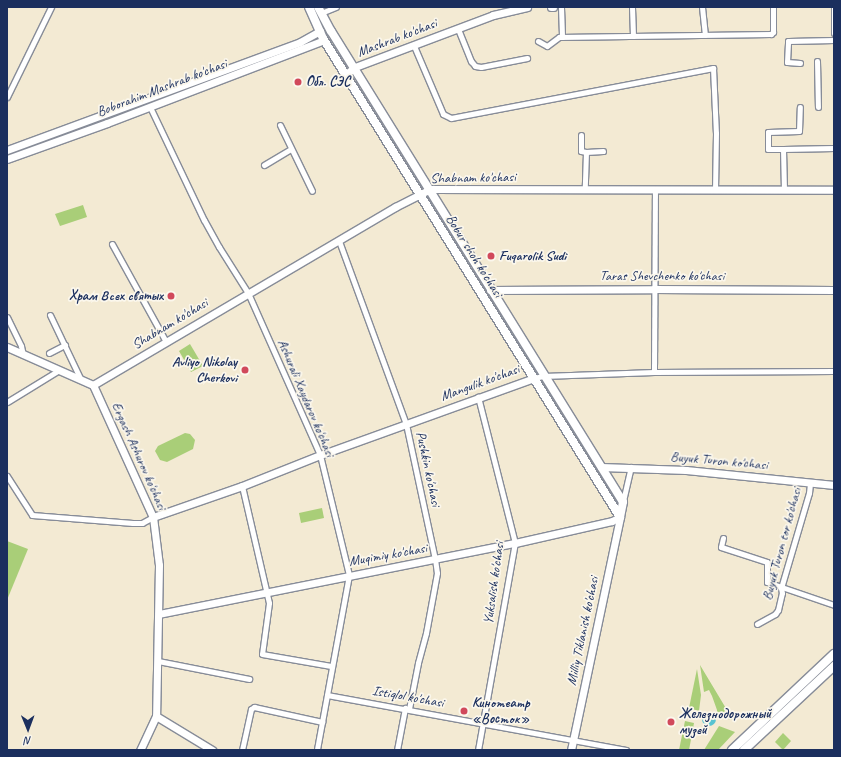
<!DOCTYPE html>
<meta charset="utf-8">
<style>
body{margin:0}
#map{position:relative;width:841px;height:757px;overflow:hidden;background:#f3ead3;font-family:Caveat,sans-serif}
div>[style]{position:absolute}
.green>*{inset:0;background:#a9ce78}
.water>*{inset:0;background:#57c3d1}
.round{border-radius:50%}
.roads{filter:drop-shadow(1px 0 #878c98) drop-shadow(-1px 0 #878c98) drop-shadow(0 1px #878c98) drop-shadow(0 -1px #878c98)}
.street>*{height:5px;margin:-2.5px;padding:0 2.5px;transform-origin:2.5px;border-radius:2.5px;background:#fff}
.secondary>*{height:7px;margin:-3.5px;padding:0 3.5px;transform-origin:3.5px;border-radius:3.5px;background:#fff}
.primary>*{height:8px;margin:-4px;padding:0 4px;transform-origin:4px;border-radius:4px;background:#fff}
.dots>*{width:11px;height:11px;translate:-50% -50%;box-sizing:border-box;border:2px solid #fbf7ec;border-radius:50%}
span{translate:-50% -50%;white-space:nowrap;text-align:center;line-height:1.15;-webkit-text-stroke:3.5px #fbf7ec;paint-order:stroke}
.street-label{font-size:14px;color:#1b2f5e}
.poi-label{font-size:14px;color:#1b2f5e;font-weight:700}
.left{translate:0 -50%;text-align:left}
.right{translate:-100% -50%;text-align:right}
.frame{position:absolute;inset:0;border:8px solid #1b2f5e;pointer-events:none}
.north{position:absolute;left:8px;top:709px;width:40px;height:40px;-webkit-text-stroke:3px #fbf7ec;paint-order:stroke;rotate:179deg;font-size:11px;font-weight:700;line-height:16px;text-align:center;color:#1b2f5e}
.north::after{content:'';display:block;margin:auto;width:14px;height:18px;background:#1b2f5e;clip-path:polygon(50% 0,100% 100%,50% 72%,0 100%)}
</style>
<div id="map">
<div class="green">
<div style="clip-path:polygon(83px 205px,87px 217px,60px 226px,55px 214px)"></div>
<div style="clip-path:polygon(190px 344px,203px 366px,191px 372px,179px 351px)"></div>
<div style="clip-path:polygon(185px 433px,190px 434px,195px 440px,193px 449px,167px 462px,160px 460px,155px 451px,158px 446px)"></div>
<div style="clip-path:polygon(322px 508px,324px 518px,301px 523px,299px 513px)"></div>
<div style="clip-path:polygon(7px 541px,28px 549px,7px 600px)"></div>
<div style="clip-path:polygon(700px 665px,733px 720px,717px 717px,717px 710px,712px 696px,709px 690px,704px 692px)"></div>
<div style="clip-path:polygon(697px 669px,701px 695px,699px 711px,689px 708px)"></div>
<div style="clip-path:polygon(685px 721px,694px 723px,689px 750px,679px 750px)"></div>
<div style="clip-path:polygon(719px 726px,735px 732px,718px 750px,704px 750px)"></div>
<div style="clip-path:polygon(783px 733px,791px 741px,783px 750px,775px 742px)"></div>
</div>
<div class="water">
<div class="round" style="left:702px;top:712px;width:14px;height:14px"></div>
</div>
<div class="roads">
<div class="street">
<div style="left:561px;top:7px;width:30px;rotate:88deg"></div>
<div style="left:632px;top:7px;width:29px;rotate:88deg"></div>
<div style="left:702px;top:7px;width:28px;rotate:84deg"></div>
<div style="left:834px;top:7px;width:26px;rotate:90deg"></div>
<div style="left:321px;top:13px;width:16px;rotate:-22deg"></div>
<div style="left:458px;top:29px;width:35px;rotate:68deg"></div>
<div style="left:471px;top:61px;width:6px;rotate:51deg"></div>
<div style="left:475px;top:66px;width:6px;rotate:9deg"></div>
<div style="left:481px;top:67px;width:47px;rotate:-11.1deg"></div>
<div style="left:538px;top:41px;width:10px;rotate:29deg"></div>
<div style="left:547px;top:46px;width:15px;rotate:-37deg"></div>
<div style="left:559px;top:37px;width:212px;rotate:-0.8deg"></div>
<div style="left:771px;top:34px;width:3px;rotate:-45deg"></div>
<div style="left:773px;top:32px;width:25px;rotate:-90deg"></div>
<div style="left:414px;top:46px;width:74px;rotate:66.9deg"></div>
<div style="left:443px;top:114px;width:9px;rotate:27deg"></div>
<div style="left:451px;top:118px;width:267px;rotate:-10.8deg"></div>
<div style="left:713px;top:68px;width:65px;rotate:87.4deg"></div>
<div style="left:716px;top:133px;width:57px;rotate:91deg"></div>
<div style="left:817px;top:61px;width:46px;rotate:88.8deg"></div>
<div style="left:800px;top:63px;width:13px;rotate:-176deg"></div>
<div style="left:787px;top:62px;width:21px;rotate:-87deg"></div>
<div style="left:788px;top:41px;width:46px;rotate:-1.2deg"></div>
<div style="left:7px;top:97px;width:100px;rotate:-63.9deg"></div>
<div style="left:150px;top:107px;width:125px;rotate:64.5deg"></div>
<div style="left:204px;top:220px;width:31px;rotate:61deg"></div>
<div style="left:219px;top:247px;width:54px;rotate:57.8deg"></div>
<div style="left:248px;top:293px;width:177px;rotate:66deg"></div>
<div style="left:320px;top:455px;width:123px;rotate:76.4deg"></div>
<div style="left:349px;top:575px;width:178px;rotate:100.4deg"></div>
<div style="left:280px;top:125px;width:73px;rotate:64.1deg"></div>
<div style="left:581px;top:135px;width:16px;rotate:90deg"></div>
<div style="left:581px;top:151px;width:5px;rotate:11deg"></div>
<div style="left:586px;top:152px;width:38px;rotate:92deg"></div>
<div style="left:783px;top:149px;width:15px;rotate:180deg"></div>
<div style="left:768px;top:149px;width:17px;rotate:-90deg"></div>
<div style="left:768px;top:132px;width:31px;rotate:-2deg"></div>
<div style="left:799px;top:131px;width:24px;rotate:-88deg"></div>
<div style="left:586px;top:152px;width:17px;rotate:-3deg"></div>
<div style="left:264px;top:165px;width:31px;rotate:-31deg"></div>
<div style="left:784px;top:190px;width:41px;rotate:-91.4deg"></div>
<div style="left:783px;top:149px;width:51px;rotate:-1.1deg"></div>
<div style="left:339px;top:241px;width:195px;rotate:69.9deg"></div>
<div style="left:406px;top:424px;width:138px;rotate:77.9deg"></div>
<div style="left:435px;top:559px;width:14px;rotate:82deg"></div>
<div style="left:437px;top:573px;width:61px;rotate:100.4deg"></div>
<div style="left:426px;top:633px;width:31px;rotate:105deg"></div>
<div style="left:418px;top:663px;width:47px;rotate:101.1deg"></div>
<div style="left:112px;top:244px;width:112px;rotate:61.1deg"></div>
<div style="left:50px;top:315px;width:72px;rotate:64.5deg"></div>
<div style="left:7px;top:317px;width:32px;rotate:64deg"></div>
<div style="left:21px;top:346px;width:9px;rotate:77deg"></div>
<div style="left:49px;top:353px;width:18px;rotate:-27deg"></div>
<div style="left:654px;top:372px;width:181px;rotate:-89.7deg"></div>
<div style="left:534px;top:378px;width:9px;rotate:-13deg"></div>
<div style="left:543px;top:376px;width:111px;rotate:-2.1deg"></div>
<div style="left:654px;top:372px;width:180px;rotate:-0.3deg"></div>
<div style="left:7px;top:402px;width:61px;rotate:-31.6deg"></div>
<div style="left:7px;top:476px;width:46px;rotate:57.3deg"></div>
<div style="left:32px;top:515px;width:101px;rotate:4.5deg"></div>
<div style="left:133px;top:523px;width:9px"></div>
<div style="left:142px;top:523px;width:13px;rotate:-29deg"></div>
<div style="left:242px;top:486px;width:120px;rotate:77deg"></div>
<div style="left:269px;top:603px;width:51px;rotate:97.8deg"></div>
<div style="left:262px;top:654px;width:70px;rotate:9.9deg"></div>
<div style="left:623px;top:501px;width:35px;rotate:-77deg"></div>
<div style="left:723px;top:538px;width:9px;rotate:103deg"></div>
<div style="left:721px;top:547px;width:48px;rotate:18.1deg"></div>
<div style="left:767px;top:562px;width:20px;rotate:90deg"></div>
<div style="left:767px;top:582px;width:71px;rotate:18.9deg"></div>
<div style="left:757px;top:624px;width:21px;rotate:-29deg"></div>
<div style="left:775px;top:614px;width:5px;rotate:-53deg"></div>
<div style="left:778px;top:610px;width:17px;rotate:-77deg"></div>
<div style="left:782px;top:593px;width:5px;rotate:-101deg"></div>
<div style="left:781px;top:588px;width:99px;rotate:-73.6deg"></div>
<div style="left:809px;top:493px;width:10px;rotate:-84deg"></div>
<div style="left:158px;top:661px;width:93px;rotate:11.2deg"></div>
<div style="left:327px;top:695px;width:304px;rotate:10.4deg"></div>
<div style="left:242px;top:750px;width:42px;rotate:-77.6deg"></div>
<div style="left:251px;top:709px;width:4px;rotate:-34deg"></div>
<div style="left:254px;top:707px;width:70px;rotate:12.4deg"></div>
<div style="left:397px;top:750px;width:43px;rotate:-79.2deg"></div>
<div style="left:478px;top:750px;width:210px;rotate:-79.9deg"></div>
<div style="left:515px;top:543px;width:151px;rotate:-104.2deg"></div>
</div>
<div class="secondary">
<div style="left:551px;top:7px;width:2px"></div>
<div style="left:346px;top:74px;width:11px;rotate:-38deg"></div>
<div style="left:355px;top:67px;width:147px;rotate:-20.6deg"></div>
<div style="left:493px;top:15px;width:35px;rotate:-13deg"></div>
<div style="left:7px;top:150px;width:312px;rotate:-20.2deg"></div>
<div style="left:300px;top:42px;width:23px;rotate:-29deg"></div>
<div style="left:7px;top:159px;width:106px;rotate:-19.8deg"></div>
<div style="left:107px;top:123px;width:232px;rotate:-20.9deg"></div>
<div style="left:490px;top:290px;width:164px;rotate:-0.3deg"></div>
<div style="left:654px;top:289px;width:180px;rotate:0.3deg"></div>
<div style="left:7px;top:347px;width:94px;rotate:23.8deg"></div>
<div style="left:93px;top:385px;width:145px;rotate:65.6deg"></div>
<div style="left:153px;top:517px;width:48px;rotate:82.9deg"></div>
<div style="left:159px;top:565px;width:151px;rotate:91.1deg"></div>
<div style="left:156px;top:716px;width:38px;rotate:115deg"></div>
<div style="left:93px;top:385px;width:351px;rotate:-30.5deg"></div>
<div style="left:395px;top:207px;width:39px;rotate:-27deg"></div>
<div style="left:430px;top:189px;width:404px;rotate:0.1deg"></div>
<div style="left:601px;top:467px;width:85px;rotate:2deg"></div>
<div style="left:686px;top:470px;width:149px;rotate:5.8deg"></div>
<div style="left:153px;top:517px;width:94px;rotate:-19.2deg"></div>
<div style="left:242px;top:486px;width:84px;rotate:-21.7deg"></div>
<div style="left:320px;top:455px;width:227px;rotate:-19.8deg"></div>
<div style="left:159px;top:614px;width:363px;rotate:-11.3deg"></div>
<div style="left:515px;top:543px;width:99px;rotate:-12.8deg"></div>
<div style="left:612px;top:521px;width:9px;rotate:-27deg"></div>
<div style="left:156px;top:716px;width:66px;rotate:31.3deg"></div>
<div style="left:571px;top:750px;width:238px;rotate:-78.1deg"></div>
</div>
<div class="primary">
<div style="left:309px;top:7px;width:36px;rotate:66deg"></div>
<div style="left:324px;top:40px;width:561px;rotate:58.18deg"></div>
<div style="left:318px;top:7px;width:27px;rotate:62deg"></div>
<div style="left:331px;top:31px;width:554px;rotate:58.2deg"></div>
<div style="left:623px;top:502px;width:15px;rotate:101deg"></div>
<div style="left:732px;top:750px;width:140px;rotate:-43.3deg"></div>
<div style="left:744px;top:750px;width:123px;rotate:-43deg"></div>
</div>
</div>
<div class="dots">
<div style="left:298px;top:82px;background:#d1495b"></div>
<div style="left:491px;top:256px;background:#d1495b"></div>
<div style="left:171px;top:296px;background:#d1495b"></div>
<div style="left:245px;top:370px;background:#d1495b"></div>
<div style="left:464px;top:711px;background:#d1495b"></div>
<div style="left:671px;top:722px;background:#d1495b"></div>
</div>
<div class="street-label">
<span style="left:397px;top:38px;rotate:-21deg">Mashrab ko'chasi</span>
<span style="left:162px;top:88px;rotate:-21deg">Boborahim Mashrab ko'chasi</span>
<span style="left:473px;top:178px;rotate:-1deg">Shabnam ko'chasi</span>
<span style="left:474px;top:256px;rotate:58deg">Bobur shoh ko'chasi</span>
<span style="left:662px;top:276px">Taras Shevchenko ko'chasi</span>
<span style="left:170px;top:324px;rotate:-31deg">Shabnam ko'chasi</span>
<span style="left:480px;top:383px;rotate:-20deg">Mangulik ko'chasi</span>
<span style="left:306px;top:398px;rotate:67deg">Ashurali Xaydarov ko'chasi</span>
<span style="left:139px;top:456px;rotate:66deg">Ergash Ashurov ko'chasi</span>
<span style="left:719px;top:461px;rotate:5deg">Buyuk Turon ko'chasi</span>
<span style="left:428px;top:469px;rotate:78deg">Pushkin ko'chasi</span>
<span style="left:782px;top:544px;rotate:-75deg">Buyuk Turon tor ko'chasi</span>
<span style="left:388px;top:555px;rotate:-10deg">Muqimiy ko'chasi</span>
<span style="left:494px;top:583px;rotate:-82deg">Yuksalish ko'chasi</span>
<span style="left:583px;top:631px;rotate:-78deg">Milliy Tiklanish ko'chasi</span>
<span style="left:408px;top:697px;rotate:10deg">Istiqlol ko'chasi</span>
</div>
<div class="poi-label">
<span class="left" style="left:306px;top:82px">Обл. СЭС</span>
<span class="left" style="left:499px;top:256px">Fuqarolik Sudi</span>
<span class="right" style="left:163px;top:296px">Храм Всех святых</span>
<span class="right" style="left:237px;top:370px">Avliyo Nikolay<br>Cherkovi</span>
<span class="left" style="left:472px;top:711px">Кинотеатр<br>«Восток»</span>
<span class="left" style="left:679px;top:722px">Железнодорожный<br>музей</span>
</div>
<div class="frame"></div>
<div class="north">N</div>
</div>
